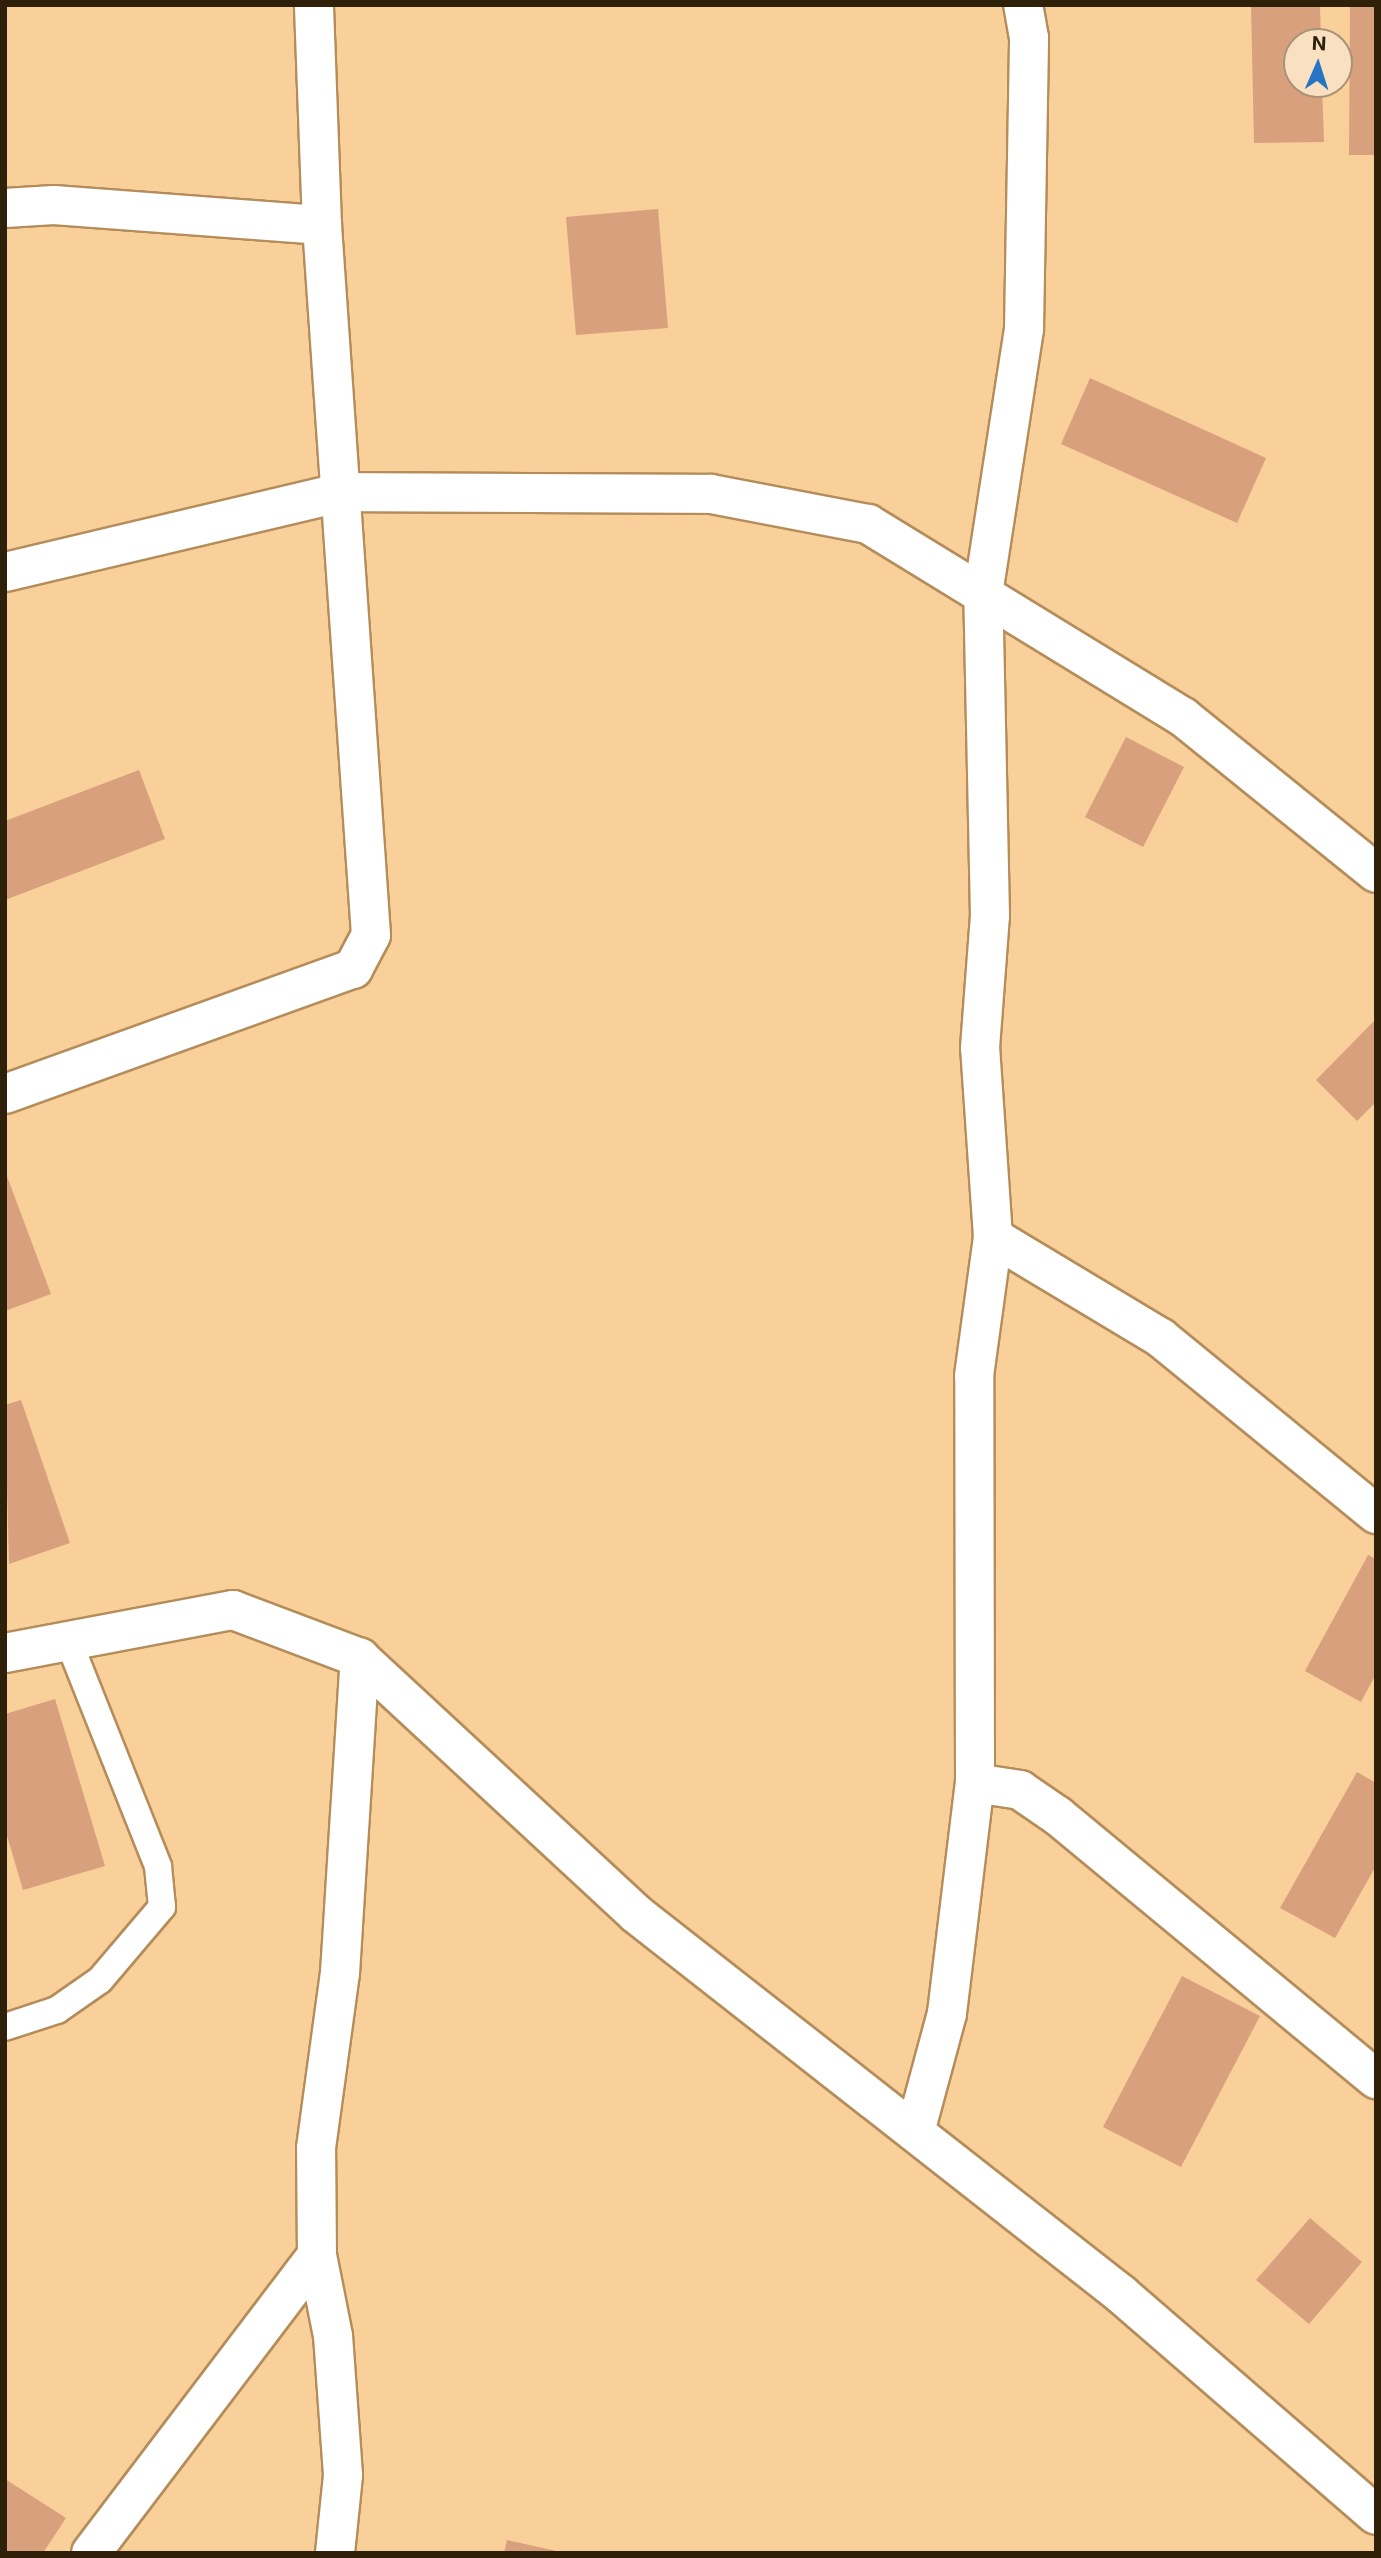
<!DOCTYPE html>
<style>
body{margin:0}
#map{position:relative;width:1381px;height:2558px;overflow:hidden;background:#f9cf9a;font-family:Inter,sans-serif}
div>[style]{position:absolute}
.building>*{inset:0;background:#d9a07d}
.roads{filter:drop-shadow(2px 0 #b48d5a) drop-shadow(-2px 0 #b48d5a) drop-shadow(0 2px #b48d5a) drop-shadow(0 -2px #b48d5a)}
.service>*{height:26px;margin:-13px;padding:0 13px;transform-origin:13px;border-radius:13px;background:#fff}
.minor>*{height:38px;margin:-19px;padding:0 19px;transform-origin:19px;border-radius:19px;background:#fff}
span{translate:-50% -50%;white-space:nowrap;text-align:center;line-height:1.15;-webkit-text-stroke:6px #f9e0c0;paint-order:stroke}
.frame{position:absolute;inset:0;border:7px solid #2f200a;pointer-events:none}
.north{position:absolute;left:1283px;top:28px;width:70px;height:70px;box-sizing:border-box;background:#f9e0c0;border:2px solid #a89377;border-radius:50%;rotate:3deg;font-size:19px;font-weight:700;line-height:28px;text-align:center;color:#2f200a}
.north::after{content:'';display:block;margin:auto;width:24px;height:32px;background:#2874c4;clip-path:polygon(50% 0,100% 100%,50% 72%,0 100%)}
</style>
<div id="map">
<div class="building">
<div style="clip-path:polygon(1251px 5px,1320px 5px,1321px 42px,1297px 42px,1297px 84px,1322px 84px,1324px 142px,1254px 143px)"></div>
<div style="clip-path:polygon(1350px 5px,1376px 5px,1376px 155px,1349px 155px)"></div>
<div style="clip-path:polygon(658px 209px,668px 328px,576px 335px,566px 217px)"></div>
<div style="clip-path:polygon(1090px 378px,1266px 458px,1237px 523px,1061px 444px)"></div>
<div style="clip-path:polygon(1126px 737px,1184px 767px,1143px 847px,1085px 817px)"></div>
<div style="clip-path:polygon(139px 770px,165px 839px,5px 900px,5px 821px)"></div>
<div style="clip-path:polygon(1376px 1019px,1376px 1102px,1357px 1121px,1316px 1080px)"></div>
<div style="clip-path:polygon(5px 1171px,51px 1294px,5px 1311px)"></div>
<div style="clip-path:polygon(21px 1400px,70px 1543px,9px 1564px,5px 1405px)"></div>
<div style="clip-path:polygon(1368px 1555px,1376px 1559px,1376px 1674px,1361px 1702px,1305px 1671px)"></div>
<div style="clip-path:polygon(55px 1699px,105px 1866px,23px 1890px,5px 1829px,5px 1714px)"></div>
<div style="clip-path:polygon(1357px 1772px,1376px 1783px,1376px 1866px,1335px 1938px,1280px 1908px)"></div>
<div style="clip-path:polygon(1182px 1976px,1260px 2016px,1181px 2167px,1103px 2127px)"></div>
<div style="clip-path:polygon(1310px 2218px,1362px 2262px,1309px 2324px,1256px 2280px)"></div>
<div style="clip-path:polygon(5px 2479px,66px 2518px,43px 2553px,5px 2552px)"></div>
<div style="clip-path:polygon(507px 2540px,561px 2552px,561px 2553px,504px 2553px)"></div>
</div>
<div class="roads">
<div class="service">
<div style="left:5px;top:2027px;width:55px;rotate:-18.1deg"></div>
<div style="left:57px;top:2010px;width:52px;rotate:-34.9deg"></div>
<div style="left:100px;top:1980px;width:96px;rotate:-49.7deg"></div>
<div style="left:162px;top:1907px;width:41px;rotate:-95.6deg"></div>
<div style="left:158px;top:1866px;width:238px;rotate:-111.7deg"></div>
</div>
<div class="minor">
<div style="left:5px;top:208px;width:49px;rotate:-3.5deg"></div>
<div style="left:54px;top:205px;width:269px;rotate:4.3deg"></div>
<div style="left:5px;top:572px;width:348px;rotate:-13.3deg"></div>
<div style="left:344px;top:492px;width:367px;rotate:0.3deg"></div>
<div style="left:711px;top:494px;width:160px;rotate:10.8deg"></div>
<div style="left:868px;top:524px;width:369px;rotate:31.5deg"></div>
<div style="left:1183px;top:717px;width:248px;rotate:38.9deg"></div>
<div style="left:5px;top:1094px;width:370px;rotate:-19.8deg"></div>
<div style="left:353px;top:969px;width:38px;rotate:-62deg"></div>
<div style="left:371px;top:935px;width:712px;rotate:-93.95deg"></div>
<div style="left:322px;top:225px;width:220px;rotate:-92.1deg"></div>
<div style="left:993px;top:1237px;width:196px;rotate:31deg"></div>
<div style="left:1161px;top:1338px;width:278px;rotate:39.3deg"></div>
<div style="left:5px;top:1653px;width:232px;rotate:-10.7deg"></div>
<div style="left:233px;top:1610px;width:136px;rotate:20.7deg"></div>
<div style="left:360px;top:1658px;width:375px;rotate:42.8deg"></div>
<div style="left:635px;top:1913px;width:618px;rotate:38.09deg"></div>
<div style="left:1121px;top:2294px;width:337px;rotate:40.9deg"></div>
<div style="left:975px;top:1783px;width:46px;rotate:8.8deg"></div>
<div style="left:1020px;top:1790px;width:46px;rotate:34.4deg"></div>
<div style="left:1058px;top:1816px;width:413px;rotate:39.6deg"></div>
<div style="left:915px;top:2132px;width:123px;rotate:-74.9deg"></div>
<div style="left:947px;top:2013px;width:232px;rotate:-83.1deg"></div>
<div style="left:975px;top:1783px;width:407px;rotate:-90.1deg"></div>
<div style="left:974px;top:1376px;width:140px;rotate:-82.2deg"></div>
<div style="left:993px;top:1237px;width:189px;rotate:-93.9deg"></div>
<div style="left:980px;top:1048px;width:132px;rotate:-85.7deg"></div>
<div style="left:990px;top:916px;width:322px;rotate:-91.2deg"></div>
<div style="left:983px;top:594px;width:268px;rotate:-81.2deg"></div>
<div style="left:1024px;top:329px;width:291px;rotate:-89deg"></div>
<div style="left:1029px;top:38px;width:34px;rotate:-100deg"></div>
<div style="left:91px;top:2553px;width:374px;rotate:-52.8deg"></div>
<div style="left:335px;top:2553px;width:78px;rotate:-84.1deg"></div>
<div style="left:343px;top:2475px;width:139px;rotate:-94.1deg"></div>
<div style="left:333px;top:2336px;width:83px;rotate:-101.2deg"></div>
<div style="left:317px;top:2255px;width:107px;rotate:-90.5deg"></div>
<div style="left:316px;top:2148px;width:177px;rotate:-82.2deg"></div>
<div style="left:340px;top:1973px;width:316px;rotate:-86.4deg"></div>
</div>
</div>
<div class="frame"></div>
<div class="north">N</div>
</div>
